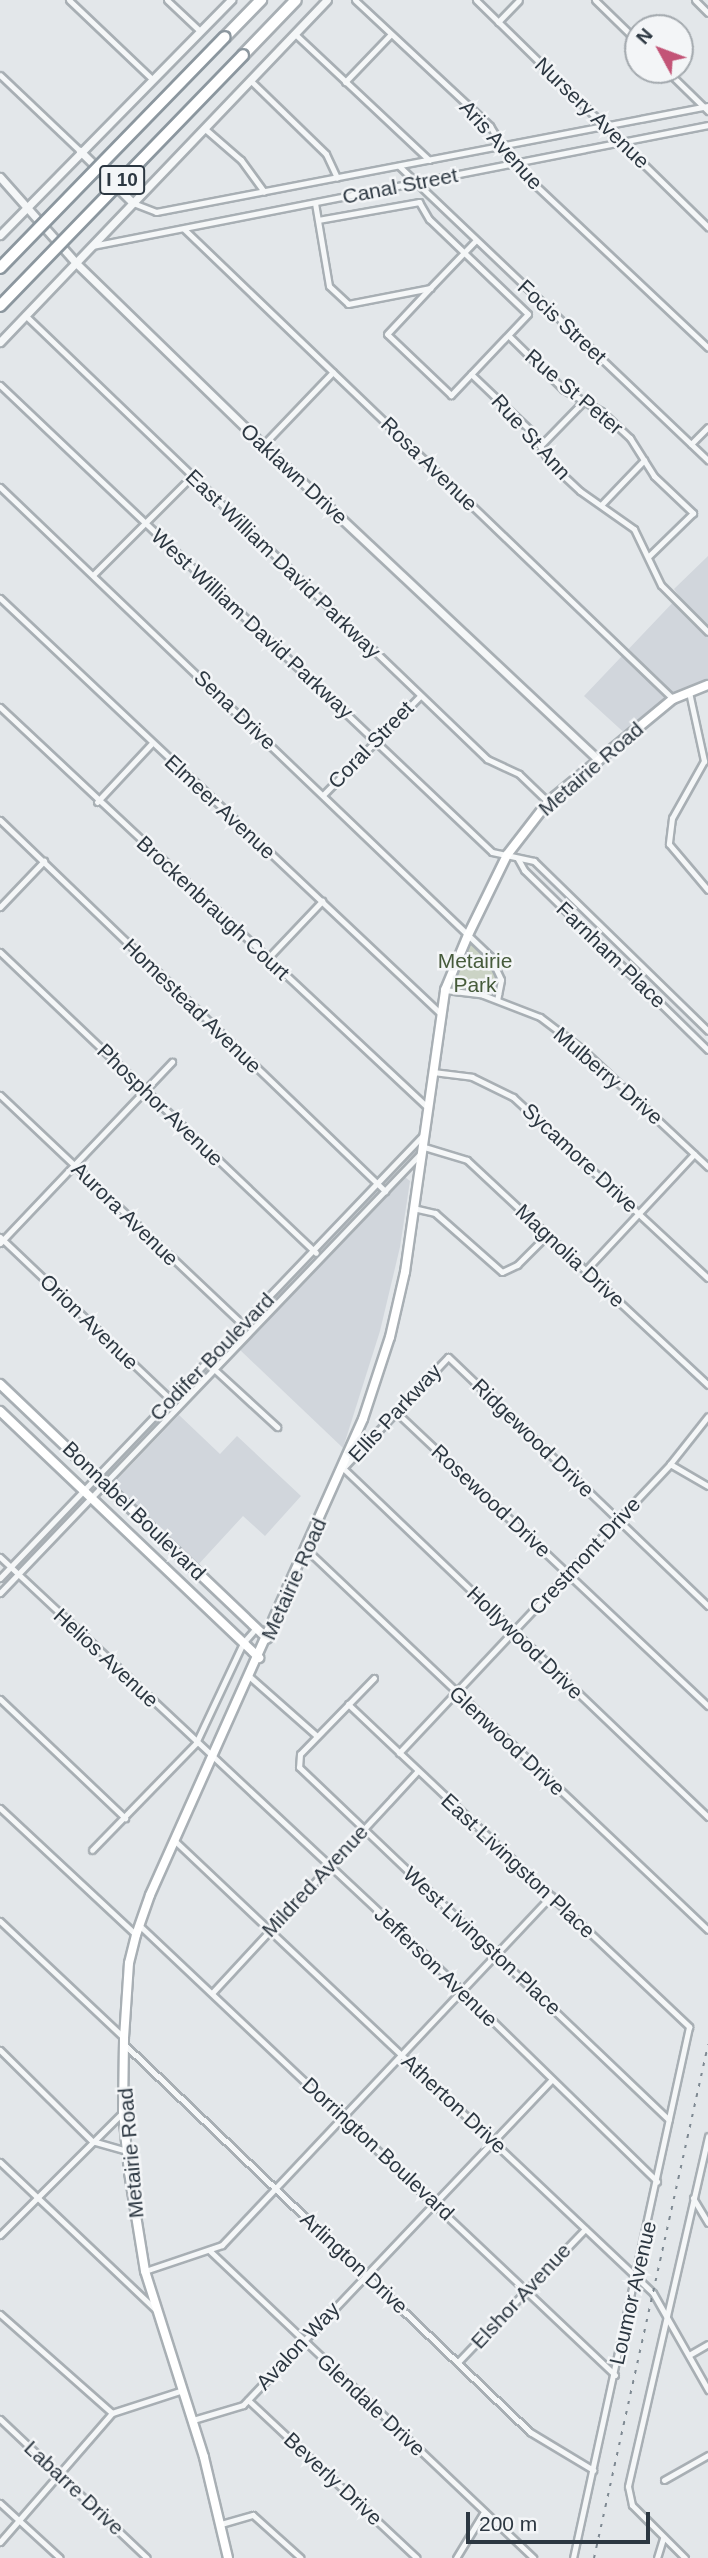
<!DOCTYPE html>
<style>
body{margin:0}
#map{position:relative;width:708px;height:2558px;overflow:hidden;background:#e3e7ea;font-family:Arial,sans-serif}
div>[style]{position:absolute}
.built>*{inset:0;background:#d1d6dc}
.green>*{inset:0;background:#cbd3c5}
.roads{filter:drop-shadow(2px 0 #a8afb4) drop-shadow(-2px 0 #a8afb4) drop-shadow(0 2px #a8afb4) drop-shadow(0 -2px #a8afb4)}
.minor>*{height:5px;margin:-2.5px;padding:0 2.5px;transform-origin:2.5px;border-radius:2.5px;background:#f5f7f8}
.tertiary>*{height:7px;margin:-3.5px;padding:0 3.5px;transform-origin:3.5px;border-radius:3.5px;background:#f5f7f8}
.secondary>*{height:8px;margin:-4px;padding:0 4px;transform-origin:4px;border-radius:4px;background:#fff}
.motorway>*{height:10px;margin:-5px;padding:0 5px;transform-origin:5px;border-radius:5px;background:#fff}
.rail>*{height:2px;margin-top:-1px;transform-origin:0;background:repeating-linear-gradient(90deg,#7e8992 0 3.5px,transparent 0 10.5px)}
.bridges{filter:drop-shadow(2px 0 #8c979f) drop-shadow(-2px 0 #8c979f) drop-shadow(0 2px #8c979f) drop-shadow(0 -2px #8c979f)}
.motorway-bridge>*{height:10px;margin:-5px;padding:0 5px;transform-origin:5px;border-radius:5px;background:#fff}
span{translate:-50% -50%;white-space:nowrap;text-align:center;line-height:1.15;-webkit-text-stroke:5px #f3f5f7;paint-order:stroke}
.shield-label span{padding:2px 5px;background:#f3f5f7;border:2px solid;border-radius:5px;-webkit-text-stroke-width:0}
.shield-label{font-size:19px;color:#2c3741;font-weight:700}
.street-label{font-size:21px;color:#2c3741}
.park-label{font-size:21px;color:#465b3b}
.north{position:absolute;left:624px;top:14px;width:70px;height:70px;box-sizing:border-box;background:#f3f5f7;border:2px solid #a3a9ae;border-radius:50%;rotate:311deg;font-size:19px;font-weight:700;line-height:28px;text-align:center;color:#2c3741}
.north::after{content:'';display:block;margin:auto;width:24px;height:32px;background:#c35477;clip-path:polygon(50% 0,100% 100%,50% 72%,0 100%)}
.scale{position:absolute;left:466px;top:2512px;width:184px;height:32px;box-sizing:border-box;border:4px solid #2c3741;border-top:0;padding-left:9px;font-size:21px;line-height:24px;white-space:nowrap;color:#2c3741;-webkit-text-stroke:5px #f3f5f7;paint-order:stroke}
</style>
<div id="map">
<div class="built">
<div style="clip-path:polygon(708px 556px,708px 692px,685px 697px,630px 738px,584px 696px,679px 596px,674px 589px)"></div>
<div style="clip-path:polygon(405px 1177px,410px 1181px,400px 1247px,380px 1331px,343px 1448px,238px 1348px)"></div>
<div style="clip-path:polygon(179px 1415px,220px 1454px,237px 1436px,301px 1496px,265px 1536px,243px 1516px,197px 1566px,112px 1485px)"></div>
</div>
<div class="green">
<div style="clip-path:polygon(468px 935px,494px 962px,501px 980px,497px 1000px,445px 990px)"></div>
</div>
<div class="roads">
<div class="minor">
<div style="left:69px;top:0;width:115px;rotate:43.6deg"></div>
<div style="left:167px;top:0;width:45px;rotate:43.2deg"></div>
<div style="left:355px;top:0;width:185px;rotate:43deg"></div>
<div style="left:490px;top:126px;width:44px;rotate:58.8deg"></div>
<div style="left:513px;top:164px;width:268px;rotate:43.3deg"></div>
<div style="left:476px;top:0;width:325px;rotate:44.4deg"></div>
<div style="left:595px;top:0;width:60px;rotate:44.3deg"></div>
<div style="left:695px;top:0;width:18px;rotate:45deg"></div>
<div style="left:498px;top:22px;width:30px;rotate:-46deg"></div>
<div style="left:295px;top:34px;width:184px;rotate:43.2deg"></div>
<div style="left:666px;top:70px;width:59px;rotate:44.3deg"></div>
<div style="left:0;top:75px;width:110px;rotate:43.5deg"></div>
<div style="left:250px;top:80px;width:106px;rotate:44.2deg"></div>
<div style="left:326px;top:154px;width:26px;rotate:65deg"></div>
<div style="left:345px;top:82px;width:66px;rotate:-46.2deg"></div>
<div style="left:204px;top:128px;width:49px;rotate:40.9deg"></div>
<div style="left:241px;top:160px;width:39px;rotate:54deg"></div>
<div style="left:399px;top:166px;width:427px;rotate:43.6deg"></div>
<div style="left:133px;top:203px;width:25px;rotate:21deg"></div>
<div style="left:156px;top:212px;width:562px;rotate:-10.87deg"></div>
<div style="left:315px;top:203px;width:84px;rotate:80.4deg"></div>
<div style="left:329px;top:286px;width:26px;rotate:43deg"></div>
<div style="left:348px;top:304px;width:84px;rotate:-11deg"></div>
<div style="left:430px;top:288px;width:66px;rotate:-46.2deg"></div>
<div style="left:318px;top:220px;width:103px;rotate:-10.1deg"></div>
<div style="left:419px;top:202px;width:20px;rotate:60deg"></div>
<div style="left:429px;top:219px;width:137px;rotate:43.8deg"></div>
<div style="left:528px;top:314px;width:112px;rotate:133.5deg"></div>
<div style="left:451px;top:395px;width:88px;rotate:-136.4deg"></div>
<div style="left:387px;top:334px;width:63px;rotate:-46.9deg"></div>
<div style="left:184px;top:229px;width:678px;rotate:43.86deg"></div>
<div style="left:92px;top:246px;width:628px;rotate:-11.11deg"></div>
<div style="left:25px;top:315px;width:641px;rotate:43.86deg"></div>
<div style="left:487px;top:759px;width:35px;rotate:25deg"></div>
<div style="left:519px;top:774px;width:40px;rotate:44deg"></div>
<div style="left:509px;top:336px;width:76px;rotate:44.5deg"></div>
<div style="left:563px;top:389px;width:44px;rotate:30.1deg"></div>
<div style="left:601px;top:411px;width:40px;rotate:43deg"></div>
<div style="left:630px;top:438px;width:45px;rotate:57.7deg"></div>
<div style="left:654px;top:476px;width:54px;rotate:43.5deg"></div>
<div style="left:693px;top:513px;width:62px;rotate:135.7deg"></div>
<div style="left:471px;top:374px;width:84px;rotate:43.6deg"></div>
<div style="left:532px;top:432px;width:36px;rotate:60deg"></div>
<div style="left:550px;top:463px;width:41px;rotate:43deg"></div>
<div style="left:580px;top:491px;width:66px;rotate:35.1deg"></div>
<div style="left:634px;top:529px;width:62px;rotate:64.3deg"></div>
<div style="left:661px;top:585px;width:66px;rotate:45deg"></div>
<div style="left:0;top:385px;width:678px;rotate:43.51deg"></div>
<div style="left:492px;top:852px;width:43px;rotate:12.1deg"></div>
<div style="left:534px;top:861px;width:243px;rotate:44.3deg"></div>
<div style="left:691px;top:444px;width:24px;rotate:-45deg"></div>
<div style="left:263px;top:445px;width:101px;rotate:-46.2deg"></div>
<div style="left:541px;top:445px;width:60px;rotate:-45.7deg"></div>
<div style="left:0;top:487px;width:678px;rotate:43.75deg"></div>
<div style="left:490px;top:956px;width:26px;rotate:65deg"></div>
<div style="left:501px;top:980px;width:20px;rotate:101deg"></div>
<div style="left:602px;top:504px;width:61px;rotate:-46.3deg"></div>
<div style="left:93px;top:575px;width:139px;rotate:-45deg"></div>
<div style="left:0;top:598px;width:606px;rotate:43.33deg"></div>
<div style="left:689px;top:692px;width:71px;rotate:77.7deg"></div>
<div style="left:0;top:707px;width:585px;rotate:43.13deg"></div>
<div style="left:704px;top:761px;width:65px;rotate:119.3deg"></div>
<div style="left:672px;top:818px;width:26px;rotate:97deg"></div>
<div style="left:669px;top:844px;width:60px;rotate:49.7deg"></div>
<div style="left:323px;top:795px;width:139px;rotate:-45.6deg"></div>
<div style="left:97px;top:802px;width:79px;rotate:-47deg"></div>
<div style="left:0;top:820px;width:535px;rotate:43.94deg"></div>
<div style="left:518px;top:859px;width:13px;rotate:61deg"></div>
<div style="left:524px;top:870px;width:257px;rotate:44.4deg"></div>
<div style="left:0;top:907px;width:64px;rotate:-46.3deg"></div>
<div style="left:0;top:952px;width:436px;rotate:43.6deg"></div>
<div style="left:268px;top:958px;width:79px;rotate:-46.5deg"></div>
<div style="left:445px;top:990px;width:38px;rotate:7deg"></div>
<div style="left:483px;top:995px;width:61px;rotate:21.1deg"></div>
<div style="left:540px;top:1017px;width:53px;rotate:37.3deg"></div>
<div style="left:582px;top:1049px;width:173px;rotate:43.1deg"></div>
<div style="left:433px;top:1072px;width:39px;rotate:7deg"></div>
<div style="left:472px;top:1077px;width:46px;rotate:26deg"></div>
<div style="left:513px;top:1097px;width:266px;rotate:42.9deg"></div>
<div style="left:0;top:1095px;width:337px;rotate:43.4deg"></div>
<div style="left:421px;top:1146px;width:48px;rotate:16.9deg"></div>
<div style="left:467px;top:1160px;width:330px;rotate:43deg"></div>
<div style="left:413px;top:1208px;width:23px;rotate:13deg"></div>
<div style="left:435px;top:1213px;width:89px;rotate:41.4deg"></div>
<div style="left:502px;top:1272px;width:17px;rotate:-25deg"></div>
<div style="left:517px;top:1265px;width:42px;rotate:-45deg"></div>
<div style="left:0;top:1237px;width:236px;rotate:43.6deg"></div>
<div style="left:0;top:1243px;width:250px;rotate:-46.5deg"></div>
<div style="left:585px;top:1271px;width:160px;rotate:-47deg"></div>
<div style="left:214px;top:1369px;width:86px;rotate:42.6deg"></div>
<div style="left:396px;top:1412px;width:429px;rotate:43.3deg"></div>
<div style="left:670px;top:1464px;width:44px;rotate:30.1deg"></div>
<div style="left:307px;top:1550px;width:552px;rotate:43.46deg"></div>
<div style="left:0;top:1557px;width:577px;rotate:43.1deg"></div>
<div style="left:421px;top:1951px;width:330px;rotate:44.3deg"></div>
<div style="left:0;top:1578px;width:613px;rotate:-46.32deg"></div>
<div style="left:0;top:1593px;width:608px;rotate:-46.27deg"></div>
<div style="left:708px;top:1606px;width:360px;rotate:-136.2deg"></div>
<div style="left:448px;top:1357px;width:153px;rotate:133.4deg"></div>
<div style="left:343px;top:1468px;width:505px;rotate:43.72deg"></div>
<div style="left:250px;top:1677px;width:89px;rotate:41.4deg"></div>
<div style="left:374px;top:1678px;width:106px;rotate:134.2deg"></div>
<div style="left:300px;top:1754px;width:13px;rotate:94deg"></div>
<div style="left:299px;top:1767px;width:511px;rotate:43.65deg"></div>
<div style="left:0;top:1699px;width:173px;rotate:43.6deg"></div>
<div style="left:348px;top:1704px;width:470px;rotate:43.4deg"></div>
<div style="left:689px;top:2027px;width:544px;rotate:102.32deg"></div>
<div style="left:399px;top:1753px;width:396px;rotate:-46.8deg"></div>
<div style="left:670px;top:1464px;width:61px;rotate:-51.6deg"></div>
<div style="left:0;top:1808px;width:186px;rotate:43deg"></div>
<div style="left:174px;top:1840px;width:659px;rotate:43.4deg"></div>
<div style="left:653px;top:2293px;width:112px;rotate:60.4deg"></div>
<div style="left:92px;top:1850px;width:149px;rotate:-45.8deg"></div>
<div style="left:196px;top:1743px;width:110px;rotate:-64.8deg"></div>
<div style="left:243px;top:1643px;width:20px;rotate:-49deg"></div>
<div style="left:0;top:1921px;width:170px;rotate:43.3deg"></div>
<div style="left:139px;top:1925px;width:655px;rotate:43.39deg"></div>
<div style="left:213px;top:1992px;width:301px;rotate:-47.2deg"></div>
<div style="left:124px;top:2044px;width:562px;rotate:43.7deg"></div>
<div style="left:530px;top:2432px;width:74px;rotate:31.1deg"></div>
<div style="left:0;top:2050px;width:129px;rotate:44.7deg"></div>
<div style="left:92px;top:2141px;width:36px;rotate:16deg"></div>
<div style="left:0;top:2162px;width:215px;rotate:43.5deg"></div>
<div style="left:693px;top:2198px;width:29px;rotate:59deg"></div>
<div style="left:0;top:2235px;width:174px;rotate:-45deg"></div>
<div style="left:210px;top:2251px;width:446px;rotate:43.5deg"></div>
<div style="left:145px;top:2271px;width:81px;rotate:-18.7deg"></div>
<div style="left:222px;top:2245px;width:480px;rotate:-46.7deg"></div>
<div style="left:0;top:2314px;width:149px;rotate:41.5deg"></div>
<div style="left:112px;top:2413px;width:75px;rotate:-17.9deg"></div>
<div style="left:689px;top:2355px;width:22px;rotate:-30deg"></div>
<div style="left:458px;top:2362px;width:184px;rotate:-46.3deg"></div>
<div style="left:248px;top:2400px;width:231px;rotate:43.1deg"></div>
<div style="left:0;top:2419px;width:202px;rotate:43.4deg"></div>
<div style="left:193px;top:2420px;width:52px;rotate:-16.7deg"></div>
<div style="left:243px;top:2405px;width:449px;rotate:-46.5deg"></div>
<div style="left:664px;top:2480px;width:51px;rotate:-29.6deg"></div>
<div style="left:0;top:2503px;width:81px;rotate:42.5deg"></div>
<div style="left:221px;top:2524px;width:33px;rotate:-16deg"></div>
<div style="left:253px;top:2515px;width:64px;rotate:41.9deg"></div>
<div style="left:0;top:2542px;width:171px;rotate:-49deg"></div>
<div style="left:456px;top:2558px;width:54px;rotate:-58.7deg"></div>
<div style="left:657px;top:2558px;width:21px;rotate:-73deg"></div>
<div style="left:685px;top:2558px;width:75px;rotate:-135deg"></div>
<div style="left:632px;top:2505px;width:19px;rotate:-102deg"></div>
<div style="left:628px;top:2486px;width:359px;rotate:-77.1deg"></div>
</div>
<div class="tertiary">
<div style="left:80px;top:151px;width:74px;rotate:44.5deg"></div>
<div style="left:0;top:177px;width:115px;rotate:48.5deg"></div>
<div style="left:76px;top:263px;width:261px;rotate:44.2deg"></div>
<div style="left:263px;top:445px;width:460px;rotate:43.2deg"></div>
<div style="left:0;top:235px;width:330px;rotate:-45.5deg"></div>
<div style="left:0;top:342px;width:473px;rotate:-46.3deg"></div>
</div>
<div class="secondary">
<div style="left:0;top:1384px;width:369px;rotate:43.6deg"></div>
<div style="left:0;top:1411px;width:358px;rotate:43.6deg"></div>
<div style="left:228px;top:2558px;width:104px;rotate:-103.4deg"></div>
<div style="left:204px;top:2457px;width:195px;rotate:-107.6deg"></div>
<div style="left:145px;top:2271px;width:100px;rotate:-99.2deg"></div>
<div style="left:129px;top:2172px;width:60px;rotate:-95.7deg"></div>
<div style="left:123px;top:2112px;width:74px;rotate:-89.2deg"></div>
<div style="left:124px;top:2038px;width:75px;rotate:-86.2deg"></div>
<div style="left:129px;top:1963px;width:29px;rotate:-76deg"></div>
<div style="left:136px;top:1935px;width:42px;rotate:-70.7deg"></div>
<div style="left:150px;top:1895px;width:521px;rotate:-65.89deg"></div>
<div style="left:363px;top:1419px;width:86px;rotate:-71.8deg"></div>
<div style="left:390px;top:1337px;width:67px;rotate:-77deg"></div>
<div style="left:405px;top:1272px;width:285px;rotate:-81.9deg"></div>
<div style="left:445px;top:990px;width:60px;rotate:-67.3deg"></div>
<div style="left:468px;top:935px;width:89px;rotate:-64deg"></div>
<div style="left:507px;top:855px;width:67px;rotate:-52.3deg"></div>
<div style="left:548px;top:802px;width:162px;rotate:-39.5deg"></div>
<div style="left:673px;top:699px;width:38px;rotate:-22deg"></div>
</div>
<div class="motorway">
<div style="left:225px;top:37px;width:52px;rotate:-45.8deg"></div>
<div style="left:243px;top:55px;width:76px;rotate:-46.1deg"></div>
</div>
</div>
<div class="rail">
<div style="left:594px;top:2558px;width:526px;rotate:-77.47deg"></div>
</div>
<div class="bridges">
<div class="motorway-bridge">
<div style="left:0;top:268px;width:322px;rotate:-45.8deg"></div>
<div style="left:0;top:306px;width:349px;rotate:-45.9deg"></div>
</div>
</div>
<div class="shield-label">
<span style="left:122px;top:180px">I 10</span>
</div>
<div class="street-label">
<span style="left:592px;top:113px;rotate:44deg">Nursery Avenue</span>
<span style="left:501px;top:145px;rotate:48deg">Aris Avenue</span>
<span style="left:400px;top:186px;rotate:-11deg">Canal Street</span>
<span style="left:562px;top:322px;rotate:43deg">Focis Street</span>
<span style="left:574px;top:392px;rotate:40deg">Rue St Peter</span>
<span style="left:531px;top:437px;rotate:48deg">Rue St Ann</span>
<span style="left:429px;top:464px;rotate:44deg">Rosa Avenue</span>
<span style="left:294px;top:474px;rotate:43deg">Oaklawn Drive</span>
<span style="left:283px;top:564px;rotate:44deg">East William David Parkway</span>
<span style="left:252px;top:624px;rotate:43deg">West William David Parkway</span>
<span style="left:235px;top:710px;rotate:44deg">Sena Drive</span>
<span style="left:371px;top:745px;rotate:-46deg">Coral Street</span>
<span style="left:591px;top:769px;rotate:-41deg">Metairie Road</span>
<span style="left:220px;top:807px;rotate:43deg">Elmeer Avenue</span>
<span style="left:213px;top:908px;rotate:43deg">Brockenbraugh Court</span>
<span style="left:611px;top:955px;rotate:44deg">Farnham Place</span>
<span style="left:192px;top:1006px;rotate:44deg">Homestead Avenue</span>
<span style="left:608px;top:1076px;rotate:41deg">Mulberry Drive</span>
<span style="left:160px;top:1105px;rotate:44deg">Phosphor Avenue</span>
<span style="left:580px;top:1158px;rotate:43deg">Sycamore Drive</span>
<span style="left:125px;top:1214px;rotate:44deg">Aurora Avenue</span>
<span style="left:570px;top:1256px;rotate:43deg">Magnolia Drive</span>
<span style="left:89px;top:1322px;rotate:44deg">Orion Avenue</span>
<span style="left:212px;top:1357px;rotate:-46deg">Codifer Boulevard</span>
<span style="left:395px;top:1413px;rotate:-47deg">Ellis Parkway</span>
<span style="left:533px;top:1438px;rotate:44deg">Ridgewood Drive</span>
<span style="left:491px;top:1501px;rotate:43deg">Rosewood Drive</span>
<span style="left:134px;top:1511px;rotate:44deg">Bonnabel Boulevard</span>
<span style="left:585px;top:1556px;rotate:-47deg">Crestmont Drive</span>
<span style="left:294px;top:1579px;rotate:-66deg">Metairie Road</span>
<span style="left:525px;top:1643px;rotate:44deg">Hollywood Drive</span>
<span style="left:106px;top:1658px;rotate:43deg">Helios Avenue</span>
<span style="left:507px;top:1741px;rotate:43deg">Glenwood Drive</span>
<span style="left:518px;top:1866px;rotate:43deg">East Livingston Place</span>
<span style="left:315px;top:1881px;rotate:-47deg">Mildred Avenue</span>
<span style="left:482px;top:1941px;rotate:43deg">West Livingston Place</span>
<span style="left:436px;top:1967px;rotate:44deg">Jefferson Avenue</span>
<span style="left:454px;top:2104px;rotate:43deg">Atherton Drive</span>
<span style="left:378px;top:2149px;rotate:43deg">Dorrington Boulevard</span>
<span style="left:131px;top:2153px;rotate:-95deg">Metairie Road</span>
<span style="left:354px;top:2263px;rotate:43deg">Arlington Drive</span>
<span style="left:633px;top:2293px;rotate:-77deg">Loumor Avenue</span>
<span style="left:521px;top:2296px;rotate:-47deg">Elshor Avenue</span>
<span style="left:298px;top:2346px;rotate:-47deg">Avalon Way</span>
<span style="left:371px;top:2405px;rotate:43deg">Glendale Drive</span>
<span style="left:333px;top:2479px;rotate:43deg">Beverly Drive</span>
<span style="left:74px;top:2488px;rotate:43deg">Labarre Drive</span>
</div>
<div class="park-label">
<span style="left:475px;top:973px">Metairie<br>Park</span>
</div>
<div class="north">N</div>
<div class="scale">200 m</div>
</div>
